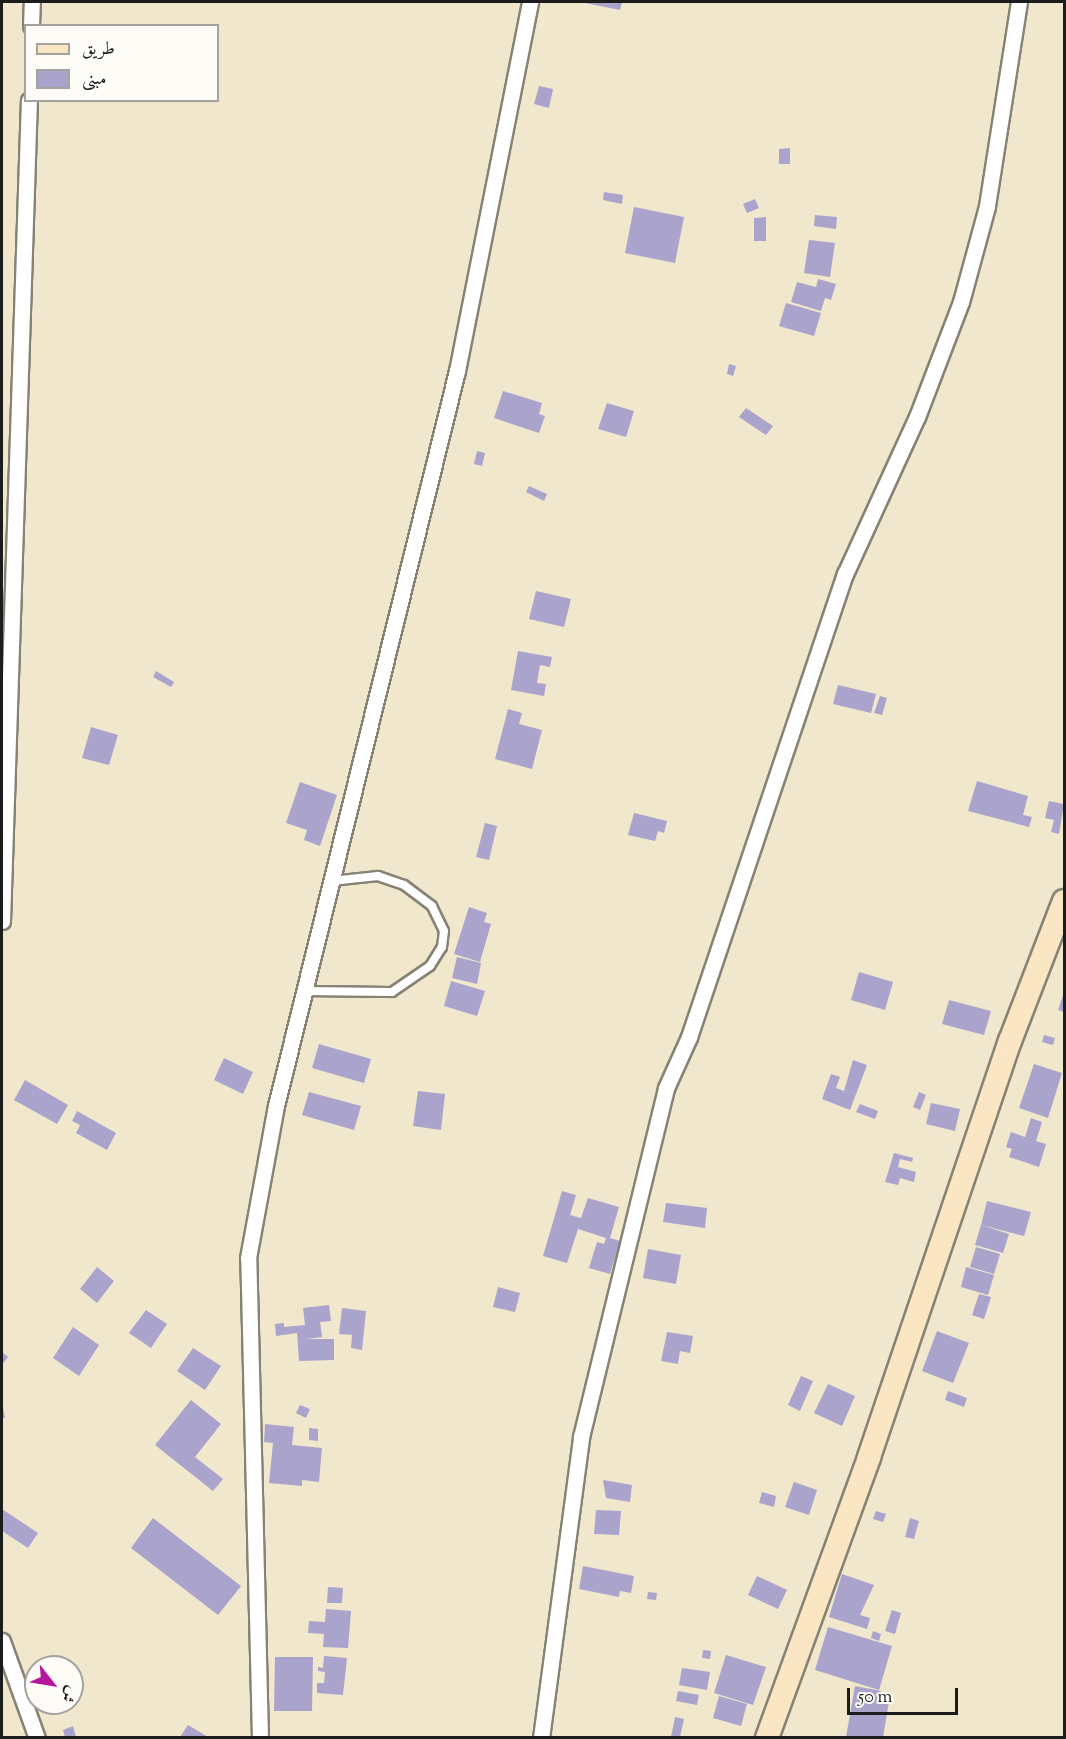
<!DOCTYPE html>
<meta charset="utf-8">
<style>
body{margin:0}
#map{position:relative;width:1066px;height:1739px;overflow:hidden;background:#f1e7cd;font-family:"Sorts Mill Goudy",Amiri,serif}
div>[style]{position:absolute}
.building>*{inset:0;background:#aaa3cc}
.roads{filter:drop-shadow(2px 0 #868274) drop-shadow(-2px 0 #868274) drop-shadow(0 2px #868274) drop-shadow(0 -2px #868274)}
.lane>*{height:8px;margin:-4px;padding:0 4px;transform-origin:4px;border-radius:4px;background:#fff}
.street>*{height:15px;margin:-7.5px;padding:0 7.5px;transform-origin:7.5px;border-radius:7.5px;background:#fff}
.secondary>*{height:22px;margin:-11px;padding:0 11px;transform-origin:11px;border-radius:11px;background:#fbe6c4}
span{translate:-50% -50%;white-space:nowrap;text-align:center;line-height:1.15;-webkit-text-stroke:4.5px #fdfcf7;paint-order:stroke}
.frame{position:absolute;inset:0;border:3px solid #1c1c1c;pointer-events:none}
.legend{position:absolute;left:24px;top:24px;width:195px;height:78px;box-sizing:border-box;background:#fdfcf7;border:2px solid #a3a29f;margin:0;padding:8px 10px;list-style:none;font-size:18px;color:#1c1c1c}
.legend li{display:flex;align-items:center;gap:12px;height:30px}
.legend b{width:30px;border:2px solid #a3a29f}
.north{position:absolute;left:24px;top:1655px;width:60px;height:60px;box-sizing:border-box;background:#fdfcf7;border:2px solid #a3a29f;border-radius:50%;rotate:121deg;font-size:16px;font-weight:700;line-height:24px;text-align:center;color:#1c1c1c}
.north::after{content:'';display:block;margin:auto;width:21px;height:27px;background:#b5179e;clip-path:polygon(50% 0,100% 100%,50% 72%,0 100%)}
.scale{position:absolute;left:847px;top:1688px;width:111px;height:27px;box-sizing:border-box;border:3px solid #1c1c1c;border-top:0;padding-left:8px;font-size:18px;line-height:21px;white-space:nowrap;color:#1c1c1c;-webkit-text-stroke:4px #fdfcf7;paint-order:stroke}
</style>
<div id="map">
<div class="building">
<div style="clip-path:polygon(580px 2px,622px 2px,620px 10px)"></div>
<div style="clip-path:polygon(539px 86px,553px 89px,549px 108px,534px 104px)"></div>
<div style="clip-path:polygon(790px 148px,790px 164px,779px 164px,779px 149px)"></div>
<div style="clip-path:polygon(604px 192px,623px 195px,622px 204px,603px 200px)"></div>
<div style="clip-path:polygon(755px 199px,759px 208px,747px 213px,743px 204px)"></div>
<div style="clip-path:polygon(634px 207px,684px 217px,675px 263px,625px 253px)"></div>
<div style="clip-path:polygon(815px 215px,837px 217px,836px 229px,814px 226px)"></div>
<div style="clip-path:polygon(766px 217px,766px 241px,754px 241px,754px 218px)"></div>
<div style="clip-path:polygon(809px 240px,835px 243px,830px 277px,804px 273px)"></div>
<div style="clip-path:polygon(818px 279px,836px 284px,831px 300px,825px 298px,821px 311px,791px 302px,797px 282px,816px 287px)"></div>
<div style="clip-path:polygon(786px 303px,821px 313px,814px 336px,779px 326px)"></div>
<div style="clip-path:polygon(729px 364px,736px 366px,733px 376px,727px 374px)"></div>
<div style="clip-path:polygon(503px 391px,542px 403px,539px 414px,545px 416px,539px 433px,494px 418px)"></div>
<div style="clip-path:polygon(607px 403px,634px 411px,626px 437px,598px 429px)"></div>
<div style="clip-path:polygon(746px 408px,773px 426px,766px 435px,739px 417px)"></div>
<div style="clip-path:polygon(477px 451px,485px 453px,482px 466px,474px 464px)"></div>
<div style="clip-path:polygon(529px 486px,547px 494px,544px 501px,526px 492px)"></div>
<div style="clip-path:polygon(536px 591px,571px 599px,564px 627px,529px 619px)"></div>
<div style="clip-path:polygon(518px 651px,552px 657px,550px 667px,540px 665px,537px 683px,546px 684px,544px 696px,511px 690px)"></div>
<div style="clip-path:polygon(156px 671px,174px 682px,171px 687px,153px 677px)"></div>
<div style="clip-path:polygon(838px 685px,876px 694px,871px 713px,833px 704px)"></div>
<div style="clip-path:polygon(880px 696px,887px 698px,882px 715px,874px 713px)"></div>
<div style="clip-path:polygon(508px 709px,522px 713px,519px 724px,542px 730px,532px 769px,495px 759px)"></div>
<div style="clip-path:polygon(91px 727px,118px 735px,109px 765px,82px 758px)"></div>
<div style="clip-path:polygon(977px 781px,1028px 796px,1023px 815px,1032px 817px,1029px 827px,968px 811px)"></div>
<div style="clip-path:polygon(300px 782px,337px 795px,320px 846px,304px 840px,307px 830px,286px 823px)"></div>
<div style="clip-path:polygon(1049px 801px,1064px 804px,1059px 834px,1051px 832px,1054px 820px,1045px 818px)"></div>
<div style="clip-path:polygon(634px 813px,667px 821px,664px 833px,658px 831px,655px 841px,628px 835px)"></div>
<div style="clip-path:polygon(485px 823px,497px 826px,489px 860px,476px 857px)"></div>
<div style="clip-path:polygon(469px 907px,487px 913px,484px 922px,491px 924px,480px 962px,454px 954px)"></div>
<div style="clip-path:polygon(457px 957px,481px 963px,477px 984px,452px 978px)"></div>
<div style="clip-path:polygon(859px 972px,893px 982px,885px 1010px,851px 1000px)"></div>
<div style="clip-path:polygon(451px 981px,485px 991px,477px 1016px,444px 1006px)"></div>
<div style="clip-path:polygon(1064px 992px,1064px 1012px,1058px 1010px)"></div>
<div style="clip-path:polygon(949px 1000px,991px 1011px,984px 1035px,942px 1024px)"></div>
<div style="clip-path:polygon(1044px 1035px,1055px 1038px,1053px 1045px,1042px 1042px)"></div>
<div style="clip-path:polygon(319px 1044px,371px 1059px,364px 1083px,312px 1068px)"></div>
<div style="clip-path:polygon(224px 1058px,253px 1072px,243px 1094px,214px 1080px)"></div>
<div style="clip-path:polygon(853px 1060px,867px 1065px,850px 1110px,822px 1099px,831px 1074px,840px 1077px,836px 1088px,844px 1091px)"></div>
<div style="clip-path:polygon(1034px 1064px,1062px 1073px,1048px 1118px,1019px 1108px)"></div>
<div style="clip-path:polygon(25px 1080px,68px 1105px,57px 1124px,14px 1100px)"></div>
<div style="clip-path:polygon(418px 1091px,445px 1094px,441px 1130px,413px 1126px)"></div>
<div style="clip-path:polygon(309px 1092px,361px 1106px,354px 1130px,302px 1115px)"></div>
<div style="clip-path:polygon(919px 1092px,926px 1095px,920px 1110px,913px 1107px)"></div>
<div style="clip-path:polygon(931px 1103px,960px 1109px,955px 1131px,926px 1124px)"></div>
<div style="clip-path:polygon(860px 1104px,878px 1111px,875px 1119px,856px 1112px)"></div>
<div style="clip-path:polygon(77px 1111px,116px 1133px,107px 1150px,76px 1133px,80px 1125px,72px 1121px)"></div>
<div style="clip-path:polygon(1031px 1118px,1042px 1122px,1036px 1141px,1046px 1144px,1039px 1167px,1009px 1157px,1012px 1149px,1006px 1147px,1011px 1132px,1025px 1137px)"></div>
<div style="clip-path:polygon(894px 1153px,913px 1158px,912px 1162px,900px 1159px,898px 1167px,916px 1172px,914px 1182px,900px 1178px,898px 1185px,885px 1182px)"></div>
<div style="clip-path:polygon(562px 1191px,576px 1195px,570px 1215px,581px 1218px,588px 1198px,619px 1207px,610px 1238px,620px 1241px,610px 1274px,589px 1268px,597px 1242px,604px 1244px,606px 1238px,578px 1229px,567px 1263px,543px 1256px)"></div>
<div style="clip-path:polygon(987px 1201px,1031px 1212px,1024px 1236px,981px 1225px)"></div>
<div style="clip-path:polygon(666px 1203px,707px 1208px,705px 1228px,663px 1222px)"></div>
<div style="clip-path:polygon(981px 1225px,1009px 1234px,1003px 1253px,975px 1245px)"></div>
<div style="clip-path:polygon(976px 1247px,1000px 1254px,994px 1274px,970px 1267px)"></div>
<div style="clip-path:polygon(648px 1249px,681px 1255px,676px 1284px,643px 1278px)"></div>
<div style="clip-path:polygon(97px 1267px,114px 1281px,97px 1303px,80px 1289px)"></div>
<div style="clip-path:polygon(966px 1267px,994px 1275px,988px 1295px,961px 1287px)"></div>
<div style="clip-path:polygon(498px 1287px,520px 1293px,515px 1312px,493px 1307px)"></div>
<div style="clip-path:polygon(979px 1294px,991px 1297px,984px 1319px,972px 1315px)"></div>
<div style="clip-path:polygon(329px 1305px,331px 1321px,320px 1322px,322px 1337px,306px 1339px,334px 1339px,334px 1360px,299px 1361px,297px 1333px,276px 1336px,275px 1324px,284px 1323px,284px 1327px,305px 1325px,303px 1308px)"></div>
<div style="clip-path:polygon(342px 1308px,366px 1311px,362px 1350px,351px 1348px,352px 1335px,339px 1334px)"></div>
<div style="clip-path:polygon(146px 1310px,167px 1324px,151px 1348px,129px 1333px)"></div>
<div style="clip-path:polygon(73px 1327px,99px 1345px,79px 1376px,53px 1358px)"></div>
<div style="clip-path:polygon(937px 1331px,969px 1343px,953px 1383px,922px 1371px)"></div>
<div style="clip-path:polygon(667px 1332px,693px 1336px,690px 1353px,680px 1351px,678px 1364px,661px 1361px)"></div>
<div style="clip-path:polygon(193px 1348px,221px 1366px,205px 1390px,177px 1371px)"></div>
<div style="clip-path:polygon(2px 1352px,8px 1357px,2px 1365px)"></div>
<div style="clip-path:polygon(801px 1376px,813px 1381px,800px 1411px,788px 1405px)"></div>
<div style="clip-path:polygon(828px 1384px,855px 1396px,842px 1426px,814px 1413px)"></div>
<div style="clip-path:polygon(948px 1391px,967px 1398px,964px 1407px,945px 1400px)"></div>
<div style="clip-path:polygon(191px 1400px,221px 1424px,195px 1457px,223px 1479px,213px 1491px,155px 1445px)"></div>
<div style="clip-path:polygon(2px 1402px,5px 1418px,2px 1418px)"></div>
<div style="clip-path:polygon(300px 1405px,310px 1409px,306px 1418px,296px 1413px)"></div>
<div style="clip-path:polygon(265px 1424px,294px 1427px,292px 1445px,322px 1448px,319px 1482px,302px 1480px,302px 1486px,269px 1483px,273px 1443px,264px 1442px)"></div>
<div style="clip-path:polygon(309px 1428px,318px 1429px,318px 1441px,309px 1440px)"></div>
<div style="clip-path:polygon(603px 1480px,632px 1485px,630px 1502px,606px 1498px)"></div>
<div style="clip-path:polygon(794px 1482px,817px 1490px,809px 1515px,785px 1507px)"></div>
<div style="clip-path:polygon(762px 1492px,776px 1496px,774px 1507px,759px 1503px)"></div>
<div style="clip-path:polygon(2px 1509px,38px 1533px,28px 1548px,2px 1531px)"></div>
<div style="clip-path:polygon(596px 1510px,621px 1511px,619px 1535px,594px 1534px)"></div>
<div style="clip-path:polygon(876px 1511px,886px 1514px,883px 1522px,873px 1519px)"></div>
<div style="clip-path:polygon(153px 1518px,241px 1586px,218px 1615px,131px 1548px)"></div>
<div style="clip-path:polygon(910px 1518px,919px 1521px,914px 1539px,905px 1537px)"></div>
<div style="clip-path:polygon(583px 1566px,634px 1576px,631px 1593px,620px 1591px,619px 1597px,579px 1589px)"></div>
<div style="clip-path:polygon(842px 1574px,874px 1585px,860px 1615px,870px 1618px,867px 1629px,829px 1617px)"></div>
<div style="clip-path:polygon(757px 1576px,787px 1590px,778px 1609px,748px 1595px)"></div>
<div style="clip-path:polygon(328px 1587px,343px 1588px,342px 1603px,327px 1603px)"></div>
<div style="clip-path:polygon(648px 1592px,657px 1593px,656px 1600px,647px 1599px)"></div>
<div style="clip-path:polygon(326px 1609px,351px 1611px,348px 1648px,323px 1647px,324px 1634px,308px 1633px,309px 1621px,325px 1622px)"></div>
<div style="clip-path:polygon(892px 1610px,901px 1613px,895px 1634px,885px 1631px)"></div>
<div style="clip-path:polygon(828px 1627px,892px 1646px,879px 1690px,815px 1670px)"></div>
<div style="clip-path:polygon(873px 1631px,881px 1634px,879px 1641px,871px 1638px)"></div>
<div style="clip-path:polygon(703px 1650px,711px 1651px,710px 1659px,702px 1658px)"></div>
<div style="clip-path:polygon(726px 1655px,766px 1667px,753px 1705px,714px 1693px)"></div>
<div style="clip-path:polygon(324px 1656px,347px 1658px,343px 1695px,317px 1693px,317px 1683px,324px 1683px,325px 1672px,318px 1671px,318px 1667px,323px 1668px)"></div>
<div style="clip-path:polygon(275px 1657px,313px 1657px,312px 1711px,274px 1711px)"></div>
<div style="clip-path:polygon(682px 1668px,710px 1672px,707px 1690px,679px 1685px)"></div>
<div style="clip-path:polygon(855px 1686px,881px 1691px,879px 1701px,889px 1702px,883px 1737px,846px 1737px)"></div>
<div style="clip-path:polygon(678px 1691px,699px 1695px,697px 1705px,676px 1701px)"></div>
<div style="clip-path:polygon(719px 1696px,747px 1704px,741px 1726px,713px 1718px)"></div>
<div style="clip-path:polygon(675px 1717px,684px 1719px,680px 1737px,671px 1737px)"></div>
<div style="clip-path:polygon(188px 1725px,208px 1737px,180px 1737px)"></div>
<div style="clip-path:polygon(73px 1726px,76px 1737px,65px 1737px,63px 1730px)"></div>
</div>
<div class="roads">
<div class="lane">
<div style="left:303px;top:991px;width:89px;rotate:0.6deg"></div>
<div style="left:392px;top:992px;width:46px;rotate:-34.4deg"></div>
<div style="left:430px;top:966px;width:22px;rotate:-58deg"></div>
<div style="left:442px;top:947px;width:16px;rotate:-83deg"></div>
<div style="left:444px;top:931px;width:28px;rotate:-116deg"></div>
<div style="left:432px;top:906px;width:35px;rotate:-143deg"></div>
<div style="left:404px;top:885px;width:28px;rotate:-161deg"></div>
<div style="left:378px;top:876px;width:47px;rotate:173.9deg"></div>
</div>
<div class="street">
<div style="left:31px;top:26px;width:24px;rotate:-88deg"></div>
<div style="left:2px;top:921px;width:821px;rotate:-88.12deg"></div>
<div style="left:2px;top:1641px;width:103px;rotate:70.2deg"></div>
<div style="left:260px;top:1738px;width:480px;rotate:-91.4deg"></div>
<div style="left:248px;top:1258px;width:155px;rotate:-79.6deg"></div>
<div style="left:276px;top:1106px;width:757px;rotate:-76.17deg"></div>
<div style="left:457px;top:371px;width:376px;rotate:-78.8deg"></div>
<div style="left:541px;top:1738px;width:304px;rotate:-82.4deg"></div>
<div style="left:581px;top:1437px;width:359px;rotate:-76.3deg"></div>
<div style="left:666px;top:1088px;width:56px;rotate:-65.7deg"></div>
<div style="left:689px;top:1037px;width:489px;rotate:-71.4deg"></div>
<div style="left:845px;top:574px;width:173px;rotate:-65.4deg"></div>
<div style="left:917px;top:417px;width:123px;rotate:-69.1deg"></div>
<div style="left:961px;top:302px;width:99px;rotate:-74.8deg"></div>
<div style="left:987px;top:206px;width:206px;rotate:-81.1deg"></div>
</div>
<div class="secondary">
<div style="left:767px;top:1738px;width:299px;rotate:-70deg"></div>
<div style="left:869px;top:1457px;width:439px;rotate:-71.3deg"></div>
<div style="left:1010px;top:1041px;width:150px;rotate:-68.9deg"></div>
</div>
</div>
<div class="frame"></div>
<ul class="legend">
<li><b style="height:8px;background:#fbe6c4"></b>طريق</li>
<li><b style="height:16px;background:#aaa3cc"></b>مبنى</li>
</ul>
<div class="north">ش</div>
<div class="scale">50 m</div>
</div>
